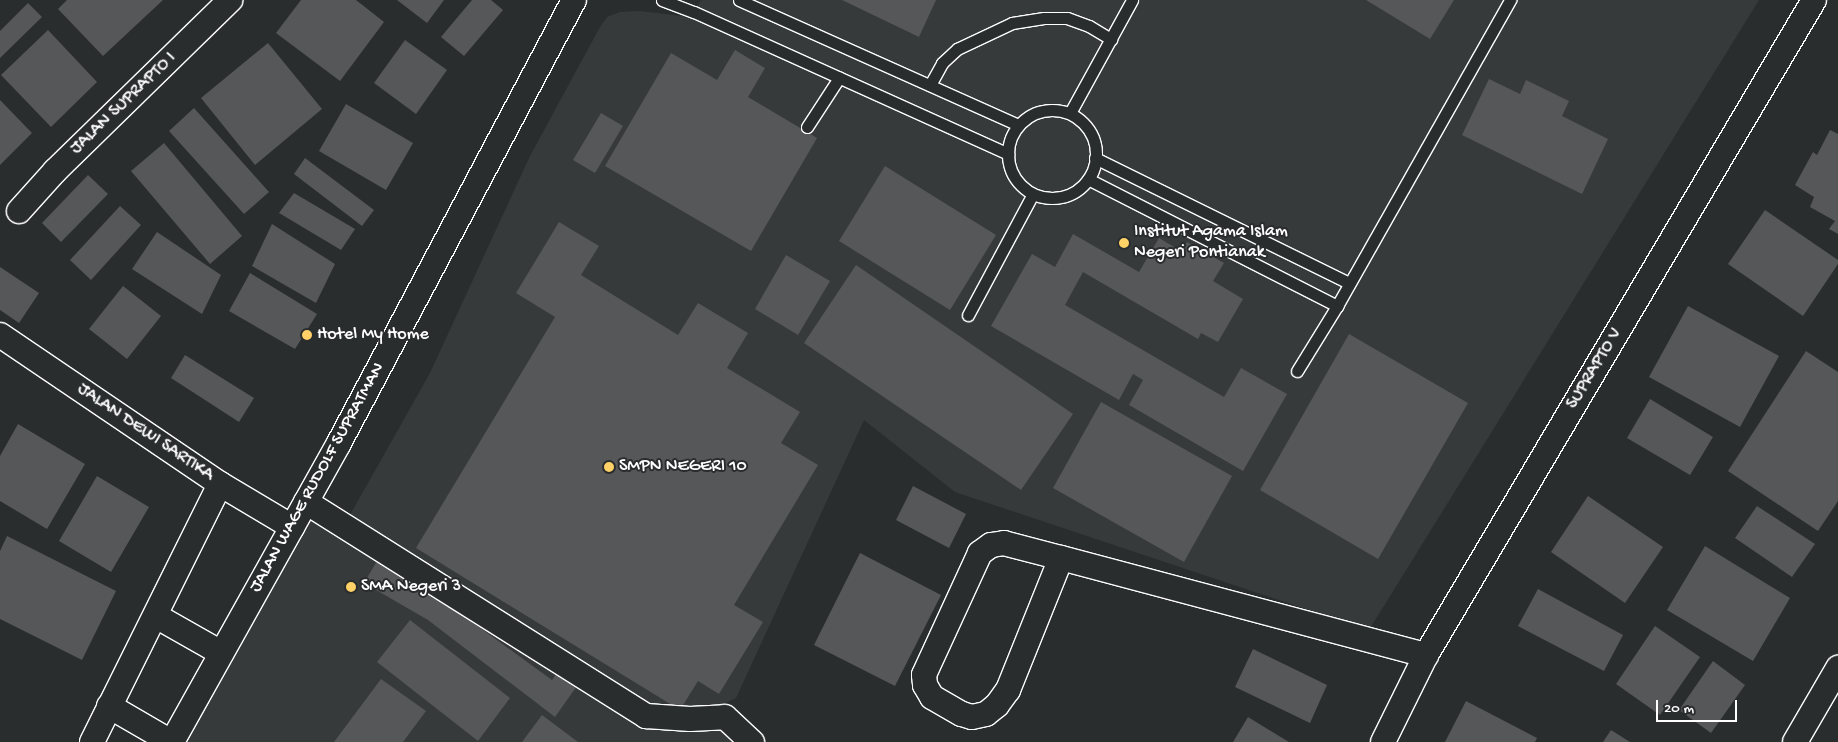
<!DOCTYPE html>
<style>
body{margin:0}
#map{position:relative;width:1838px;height:742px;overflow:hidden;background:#2a2d2e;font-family:"Gochi Hand",sans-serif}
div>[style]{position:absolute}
.built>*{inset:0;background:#373a3b}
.building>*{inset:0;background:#555758}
.roads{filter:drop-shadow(1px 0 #fff) drop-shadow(-1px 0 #fff) drop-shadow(0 1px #fff) drop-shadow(0 -1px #fff)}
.service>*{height:11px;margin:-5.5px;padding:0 5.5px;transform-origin:5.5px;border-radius:5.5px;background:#2a2d2e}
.service>.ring{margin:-5.5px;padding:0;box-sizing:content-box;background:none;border:11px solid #2a2d2e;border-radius:50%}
.minor>*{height:24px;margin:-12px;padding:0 12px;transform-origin:12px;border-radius:12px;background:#2a2d2e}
.dots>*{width:14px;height:14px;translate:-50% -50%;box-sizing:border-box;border:2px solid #2a2d2e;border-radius:50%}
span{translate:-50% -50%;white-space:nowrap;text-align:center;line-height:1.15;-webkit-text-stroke:4px #2a2d2e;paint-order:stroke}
.street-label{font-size:18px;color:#fff}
.poi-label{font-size:18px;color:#fff}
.left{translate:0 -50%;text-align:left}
.scale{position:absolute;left:1656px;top:700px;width:81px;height:22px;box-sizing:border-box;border:2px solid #fff;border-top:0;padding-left:6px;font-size:15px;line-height:18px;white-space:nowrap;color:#fff;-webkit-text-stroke:4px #2a2d2e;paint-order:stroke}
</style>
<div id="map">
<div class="built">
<div style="clip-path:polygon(701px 0,1759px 0,1369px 630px,955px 492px,864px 420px,736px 698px,700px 714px,642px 705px,350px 515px,430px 373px,530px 156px,600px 27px,607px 17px,620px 12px,639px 11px,691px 17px)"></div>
<div style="clip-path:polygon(311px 510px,646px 725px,720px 729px,731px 742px,184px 742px)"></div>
</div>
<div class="building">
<div style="clip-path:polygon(67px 0,163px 0,103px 56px,58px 9px)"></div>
<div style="clip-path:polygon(301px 0,356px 0,384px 22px,340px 81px,276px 33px)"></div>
<div style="clip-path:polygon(397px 0,444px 0,427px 23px)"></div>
<div style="clip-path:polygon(472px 0,491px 0,503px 10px,464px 56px,441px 37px)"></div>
<div style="clip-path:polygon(842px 0,936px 0,919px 37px)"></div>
<div style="clip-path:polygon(1366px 0,1454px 0,1430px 39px)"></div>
<div style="clip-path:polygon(28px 3px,42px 17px,0 58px,0 31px)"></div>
<div style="clip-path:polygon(48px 30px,97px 82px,51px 127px,1px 75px)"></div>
<div style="clip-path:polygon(405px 40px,447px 70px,416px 114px,374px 83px)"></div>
<div style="clip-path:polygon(268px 43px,322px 109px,255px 165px,201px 98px)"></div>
<div style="clip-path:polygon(735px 50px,765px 68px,748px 97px,817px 138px,751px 251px,605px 166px,671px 53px,717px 80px)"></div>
<div style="clip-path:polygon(1489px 79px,1520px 94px,1526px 80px,1569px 101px,1562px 116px,1608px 139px,1582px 194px,1462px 135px)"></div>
<div style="clip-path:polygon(0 100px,32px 133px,0 165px)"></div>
<div style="clip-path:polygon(346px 104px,413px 143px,386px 190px,319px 151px)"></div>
<div style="clip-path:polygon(194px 108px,269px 192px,244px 214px,169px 131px)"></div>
<div style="clip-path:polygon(601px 113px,623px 126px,595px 173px,573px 160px)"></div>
<div style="clip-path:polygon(1830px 130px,1838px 134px,1838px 234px,1829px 229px,1835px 221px,1810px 207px,1814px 197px,1795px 185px,1813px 152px,1817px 155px)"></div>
<div style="clip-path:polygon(164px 143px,242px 236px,210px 264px,131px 171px)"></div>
<div style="clip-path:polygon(305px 158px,374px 210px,362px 226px,294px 174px)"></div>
<div style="clip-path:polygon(885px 166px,996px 235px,950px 310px,839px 241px)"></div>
<div style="clip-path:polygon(88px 175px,108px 194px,61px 242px,42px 223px)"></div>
<div style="clip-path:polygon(294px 193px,355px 229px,341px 250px,279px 213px)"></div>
<div style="clip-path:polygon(120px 206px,141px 225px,91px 280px,70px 260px)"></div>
<div style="clip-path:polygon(1765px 210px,1838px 260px,1838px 264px,1803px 316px,1728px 264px)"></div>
<div style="clip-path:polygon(559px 222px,599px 246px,581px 275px,678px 335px,698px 303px,748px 333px,727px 368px,800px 412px,781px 443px,818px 465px,734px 605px,763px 622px,719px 694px,698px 681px,680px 710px,416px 548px,555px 317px,516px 293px)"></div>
<div style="clip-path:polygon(272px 224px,335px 264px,316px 303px,252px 266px)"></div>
<div style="clip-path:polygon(157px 232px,221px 275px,202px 314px,132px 269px)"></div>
<div style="clip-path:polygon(1073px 234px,1139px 272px,1159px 238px,1181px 251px,1187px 242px,1224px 263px,1213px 281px,1243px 299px,1218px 342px,1201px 333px,1198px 339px,1083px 272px,1065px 305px,1224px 397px,1241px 368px,1287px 394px,1243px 471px,1129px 405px,1143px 380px,1133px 374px,1119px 400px,991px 326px,1032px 254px,1055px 267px)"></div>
<div style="clip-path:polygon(786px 255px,830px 281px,798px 335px,755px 309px)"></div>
<div style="clip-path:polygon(856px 265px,1073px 414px,1021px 490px,804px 343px)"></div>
<div style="clip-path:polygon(0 267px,39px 293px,19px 323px,0 310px)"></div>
<div style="clip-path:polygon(250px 273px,317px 314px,295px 349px,229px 311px)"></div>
<div style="clip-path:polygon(123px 286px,161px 316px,127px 359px,89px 329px)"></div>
<div style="clip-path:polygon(1688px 306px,1779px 356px,1740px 427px,1649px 377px)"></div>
<div style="clip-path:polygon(1349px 334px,1468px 403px,1378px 559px,1260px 490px)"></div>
<div style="clip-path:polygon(1806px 351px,1838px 372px,1838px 501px,1818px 531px,1728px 471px)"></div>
<div style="clip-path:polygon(185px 355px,254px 398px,239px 422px,171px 378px)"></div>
<div style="clip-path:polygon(1650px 399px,1713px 437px,1690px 475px,1627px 438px)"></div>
<div style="clip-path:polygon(1101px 402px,1232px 476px,1184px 562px,1053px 488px)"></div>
<div style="clip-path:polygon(18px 424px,85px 464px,47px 529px,0 501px,0 456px)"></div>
<div style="clip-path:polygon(97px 476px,149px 507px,111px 572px,59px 541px)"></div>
<div style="clip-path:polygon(913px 486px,966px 514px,949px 548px,896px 520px)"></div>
<div style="clip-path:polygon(1588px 496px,1663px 547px,1625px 603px,1551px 552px)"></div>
<div style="clip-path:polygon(1757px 506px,1815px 544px,1792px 577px,1735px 538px)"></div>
<div style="clip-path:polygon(7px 536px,116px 591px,82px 660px,0 619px,0 551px)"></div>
<div style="clip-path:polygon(1705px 546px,1790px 598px,1753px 661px,1667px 610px)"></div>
<div style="clip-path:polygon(860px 553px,941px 595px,895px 686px,814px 645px)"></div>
<div style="clip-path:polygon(377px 561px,446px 603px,552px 680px,560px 669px,579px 683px,555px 717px,428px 620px,364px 583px)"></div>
<div style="clip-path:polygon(1538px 589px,1623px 635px,1604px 671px,1518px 626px)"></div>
<div style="clip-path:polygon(410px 620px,510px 698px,478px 741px,377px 662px)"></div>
<div style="clip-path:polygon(1655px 626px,1700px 657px,1660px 715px,1616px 684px)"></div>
<div style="clip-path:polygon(1253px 649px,1327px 685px,1310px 723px,1235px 687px)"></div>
<div style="clip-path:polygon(1713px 661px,1745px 685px,1711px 733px,1679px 710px)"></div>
<div style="clip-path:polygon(381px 679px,426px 711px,403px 742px,334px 742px)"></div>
<div style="clip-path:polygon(1466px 701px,1537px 738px,1535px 742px,1445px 742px)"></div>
<div style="clip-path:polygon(542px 715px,578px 742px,522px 742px)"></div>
<div style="clip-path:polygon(1248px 717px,1289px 742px,1233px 742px)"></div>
<div style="clip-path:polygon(1611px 730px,1630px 742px,1603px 742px)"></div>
</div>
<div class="roads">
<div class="service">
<div style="left:662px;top:0;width:34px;rotate:21deg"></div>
<div style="left:694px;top:12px;width:345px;rotate:24.3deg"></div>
<div style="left:739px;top:0;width:306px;rotate:24.1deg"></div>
<div style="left:930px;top:85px;width:25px;rotate:-61deg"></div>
<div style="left:942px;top:63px;width:21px;rotate:-43deg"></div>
<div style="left:957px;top:49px;width:61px;rotate:-25.3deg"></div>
<div style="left:1012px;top:23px;width:32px;rotate:-9deg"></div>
<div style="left:1044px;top:18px;width:23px"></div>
<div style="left:1067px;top:18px;width:23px;rotate:20deg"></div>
<div style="left:1089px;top:26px;width:26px;rotate:31deg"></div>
<div class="ring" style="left:1008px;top:110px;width:77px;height:77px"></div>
<div style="left:1070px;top:113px;width:129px;rotate:-61.2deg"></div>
<div style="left:807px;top:127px;width:59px;rotate:-56.9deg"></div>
<div style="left:1095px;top:158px;width:283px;rotate:26.2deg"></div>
<div style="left:1088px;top:179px;width:280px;rotate:27deg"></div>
<div style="left:968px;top:315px;width:137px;rotate:-61.8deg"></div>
<div style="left:1297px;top:371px;width:76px;rotate:-58.4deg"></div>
<div style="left:1337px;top:306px;width:352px;rotate:-60.5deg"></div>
</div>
<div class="minor">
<div style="left:19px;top:211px;width:54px;rotate:-48deg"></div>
<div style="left:55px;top:171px;width:245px;rotate:-44.3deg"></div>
<div style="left:0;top:335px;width:266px;rotate:34.1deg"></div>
<div style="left:220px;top:484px;width:84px;rotate:30.8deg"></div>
<div style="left:306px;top:502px;width:402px;rotate:32.2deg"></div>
<div style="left:646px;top:716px;width:44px;rotate:3.9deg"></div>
<div style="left:690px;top:719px;width:35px;rotate:-3deg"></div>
<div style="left:725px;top:717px;width:37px;rotate:43deg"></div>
<div style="left:1061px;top:558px;width:59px;rotate:-165.3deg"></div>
<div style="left:1004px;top:543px;width:13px;rotate:171deg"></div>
<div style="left:991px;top:545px;width:14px;rotate:144deg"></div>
<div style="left:980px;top:553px;width:134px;rotate:114.7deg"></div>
<div style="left:924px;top:675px;width:10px;rotate:84deg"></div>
<div style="left:925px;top:685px;width:14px;rotate:60deg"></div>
<div style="left:932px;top:697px;width:34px;rotate:30deg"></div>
<div style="left:962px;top:714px;width:10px;rotate:17deg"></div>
<div style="left:972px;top:717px;width:14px;rotate:-12deg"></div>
<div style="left:986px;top:714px;width:14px;rotate:-39deg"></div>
<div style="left:997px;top:705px;width:19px;rotate:-54deg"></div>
<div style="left:1008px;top:690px;width:142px;rotate:-68.1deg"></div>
<div style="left:1061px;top:558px;width:378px;rotate:14.9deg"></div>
<div style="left:156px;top:616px;width:75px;rotate:29.6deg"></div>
<div style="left:109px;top:706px;width:72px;rotate:30.1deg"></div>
<div style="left:92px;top:742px;width:288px;rotate:-63.6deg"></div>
<div style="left:172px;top:742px;width:342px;rotate:-60.8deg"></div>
<div style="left:339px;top:443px;width:501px;rotate:-62.06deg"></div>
<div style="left:1383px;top:742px;width:97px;rotate:-63.7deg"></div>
<div style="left:1426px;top:655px;width:761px;rotate:-59.36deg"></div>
<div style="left:1795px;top:742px;width:86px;rotate:-59.8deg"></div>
</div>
</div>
<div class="dots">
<div style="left:1124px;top:243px;background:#ffd166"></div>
<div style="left:307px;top:335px;background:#ffd166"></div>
<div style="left:609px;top:467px;background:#ffd166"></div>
<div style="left:351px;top:587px;background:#ffd166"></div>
</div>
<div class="street-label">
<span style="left:124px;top:104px;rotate:-44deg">JALAN SUPRAPTO I</span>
<span style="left:1595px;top:369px;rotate:-59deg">SUPRAPTO V</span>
<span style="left:145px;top:433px;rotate:34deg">JALAN DEWI SARTIKA</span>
<span style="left:318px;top:478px;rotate:-61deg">JALAN WAGE RUDOLF SUPRATMAN</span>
</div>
<div class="poi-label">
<span class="left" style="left:1134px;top:243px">Institut Agama Islam<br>Negeri Pontianak</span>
<span class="left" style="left:317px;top:335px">Hotel My Home</span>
<span class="left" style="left:619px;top:467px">SMPN NEGERI 10</span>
<span class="left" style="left:361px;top:587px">SMA Negeri 3</span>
</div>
<div class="scale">20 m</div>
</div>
